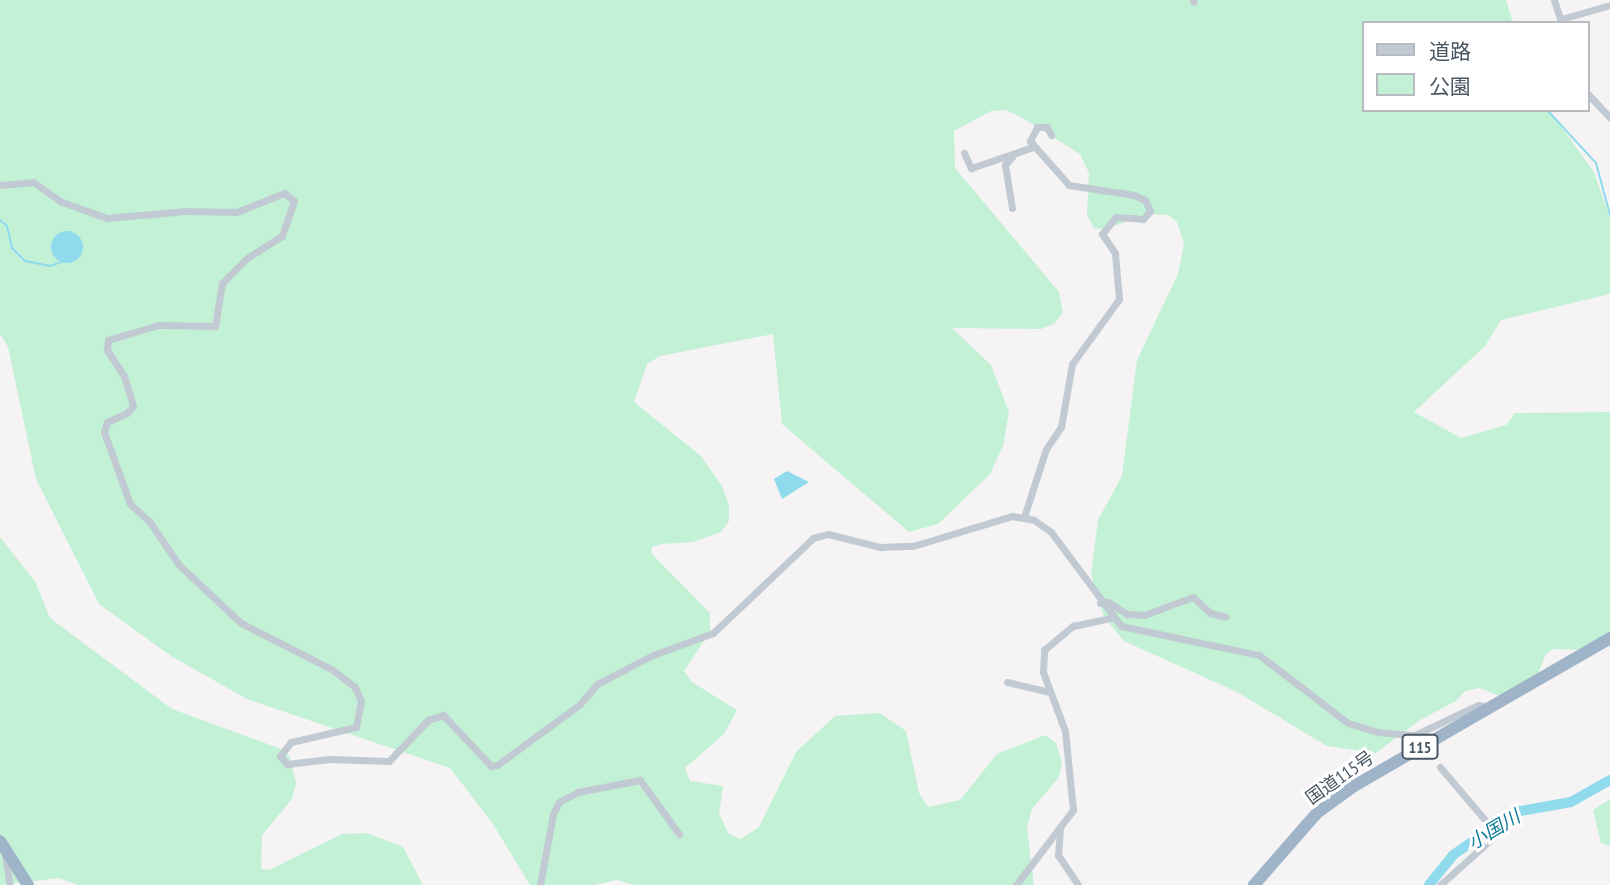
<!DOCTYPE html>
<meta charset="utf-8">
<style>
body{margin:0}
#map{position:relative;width:1610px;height:885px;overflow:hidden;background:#f5f3f3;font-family:"PT Sans Narrow","Noto Sans JP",sans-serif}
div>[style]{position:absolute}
.green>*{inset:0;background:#c3f1d5}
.water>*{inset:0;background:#90daee}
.round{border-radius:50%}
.stream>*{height:2px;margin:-1px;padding:0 1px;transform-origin:1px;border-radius:1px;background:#90daee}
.river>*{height:10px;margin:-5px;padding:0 5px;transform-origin:5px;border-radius:5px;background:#90daee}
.minor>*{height:7px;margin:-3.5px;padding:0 3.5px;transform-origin:3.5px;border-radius:3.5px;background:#c1cad2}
.trunk>*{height:12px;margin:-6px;padding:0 6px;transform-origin:6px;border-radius:6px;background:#9fb4c9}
span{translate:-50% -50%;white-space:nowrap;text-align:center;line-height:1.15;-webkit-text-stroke:6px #fff;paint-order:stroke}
.shield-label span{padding:2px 5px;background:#fff;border:2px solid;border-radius:5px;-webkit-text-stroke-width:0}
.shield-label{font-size:16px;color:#4a5661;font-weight:700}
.street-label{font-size:18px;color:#4a5661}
.water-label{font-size:19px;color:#0c7c9b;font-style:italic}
.legend{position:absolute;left:1362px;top:21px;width:228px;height:91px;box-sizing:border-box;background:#fff;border:2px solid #b7bbc0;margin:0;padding:9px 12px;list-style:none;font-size:21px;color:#4a5661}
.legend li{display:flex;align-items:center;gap:14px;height:35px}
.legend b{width:35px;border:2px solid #b7bbc0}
</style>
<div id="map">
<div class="green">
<div style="clip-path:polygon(0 0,1506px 0,1513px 23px,1363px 23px,1363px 110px,1549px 110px,1594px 172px,1610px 218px,1610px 294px,1501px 320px,1485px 346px,1414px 412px,1461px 438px,1506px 425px,1515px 413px,1610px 412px,1610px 636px,1589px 650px,1554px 649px,1546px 654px,1538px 674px,1499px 696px,1480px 688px,1465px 691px,1456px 701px,1420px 720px,1376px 753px,1327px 746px,1237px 692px,1124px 641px,1104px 617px,1091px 574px,1098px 520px,1122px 476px,1137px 360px,1178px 274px,1184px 244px,1177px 222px,1168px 215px,1148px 214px,1105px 229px,1094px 228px,1087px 215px,1089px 173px,1080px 154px,1021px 117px,1005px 110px,991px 111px,954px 131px,955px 168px,1059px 292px,1063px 313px,1054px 324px,1041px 329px,952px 328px,991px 365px,1009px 412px,1003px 446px,990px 474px,938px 524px,909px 532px,782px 424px,773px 334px,660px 356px,647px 364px,634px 402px,701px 456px,722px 486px,729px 505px,729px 521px,721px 532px,693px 542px,662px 544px,652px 547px,651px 553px,710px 613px,710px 632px,684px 671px,692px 682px,737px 710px,724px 734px,685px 768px,690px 781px,723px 786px,719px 814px,729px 834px,741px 839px,759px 827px,796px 752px,835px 716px,880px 713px,906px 731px,919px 793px,928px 807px,960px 800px,997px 754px,1045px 735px,1056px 743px,1062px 762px,1059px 777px,1032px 809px,1027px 828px,1034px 885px,635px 885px,617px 880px,594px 885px,530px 885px,493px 824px,450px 768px,247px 699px,171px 656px,99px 604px,36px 479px,8px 347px,0 334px)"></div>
<div style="clip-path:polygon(0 537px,36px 583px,50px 618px,172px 709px,281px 749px,290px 757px,296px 783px,292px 799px,262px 835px,261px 869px,269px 870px,342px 834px,367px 833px,403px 847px,423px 885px,78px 885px,59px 878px,0 885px)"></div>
<div style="clip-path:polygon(1610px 799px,1610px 846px,1601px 843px,1593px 810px)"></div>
</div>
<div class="water">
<div class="round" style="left:51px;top:231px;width:32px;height:32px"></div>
<div style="clip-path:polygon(787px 471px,809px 482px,782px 499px,774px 479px)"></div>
</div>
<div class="stream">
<div style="left:1547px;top:110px;width:72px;rotate:47.2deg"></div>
<div style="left:1596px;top:163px;width:54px;rotate:74.9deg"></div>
<div style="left:0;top:220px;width:9px;rotate:41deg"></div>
<div style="left:7px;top:226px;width:23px;rotate:77deg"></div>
<div style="left:12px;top:248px;width:18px;rotate:45deg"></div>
<div style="left:25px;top:261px;width:25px;rotate:11deg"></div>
<div style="left:50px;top:266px;width:18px;rotate:-19deg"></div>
</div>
<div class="river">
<div style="left:1429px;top:885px;width:38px;rotate:-51deg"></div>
<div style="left:1453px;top:855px;width:75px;rotate:-34.7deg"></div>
<div style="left:1515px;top:812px;width:57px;rotate:-10.1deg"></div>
<div style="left:1571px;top:802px;width:45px;rotate:-29.4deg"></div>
</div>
<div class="minor">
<div style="left:1193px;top:0;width:2px;rotate:63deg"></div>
<div style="left:1554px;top:0;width:23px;rotate:72deg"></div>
<div style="left:1561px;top:19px;width:51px;rotate:-15.9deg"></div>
<div style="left:1587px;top:93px;width:34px;rotate:47deg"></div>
<div style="left:964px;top:153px;width:17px;rotate:65deg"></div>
<div style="left:971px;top:168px;width:65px;rotate:-18.7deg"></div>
<div style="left:0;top:185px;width:33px;rotate:-5deg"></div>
<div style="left:33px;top:182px;width:35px;rotate:35deg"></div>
<div style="left:62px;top:202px;width:48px;rotate:19.6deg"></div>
<div style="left:107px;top:218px;width:79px;rotate:-5.1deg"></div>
<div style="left:186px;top:211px;width:51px;rotate:1.1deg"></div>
<div style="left:237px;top:212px;width:51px;rotate:-22deg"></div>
<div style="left:284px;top:193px;width:13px;rotate:39deg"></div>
<div style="left:294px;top:201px;width:37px;rotate:109deg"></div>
<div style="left:282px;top:236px;width:40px;rotate:148deg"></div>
<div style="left:248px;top:257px;width:37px;rotate:135deg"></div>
<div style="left:222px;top:283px;width:44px;rotate:99.2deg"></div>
<div style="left:215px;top:326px;width:57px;rotate:-179deg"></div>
<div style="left:158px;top:325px;width:52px;rotate:163.3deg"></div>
<div style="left:108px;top:340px;width:10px;rotate:96deg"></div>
<div style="left:107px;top:350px;width:31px;rotate:57deg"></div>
<div style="left:124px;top:376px;width:31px;rotate:73deg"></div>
<div style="left:133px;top:406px;width:9px;rotate:131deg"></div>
<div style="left:127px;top:413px;width:22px;rotate:156deg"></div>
<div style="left:107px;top:422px;width:10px;rotate:107deg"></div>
<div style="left:104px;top:432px;width:77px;rotate:70.1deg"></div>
<div style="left:130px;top:504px;width:25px;rotate:42deg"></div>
<div style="left:149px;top:521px;width:53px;rotate:55.7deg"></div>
<div style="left:179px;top:565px;width:85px;rotate:43.1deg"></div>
<div style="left:241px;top:623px;width:103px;rotate:27.1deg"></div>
<div style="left:333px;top:670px;width:28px;rotate:38deg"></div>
<div style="left:355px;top:687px;width:15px;rotate:67deg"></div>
<div style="left:361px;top:701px;width:26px;rotate:101deg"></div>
<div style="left:356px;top:727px;width:67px;rotate:167deg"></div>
<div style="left:291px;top:742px;width:18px;rotate:128deg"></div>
<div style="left:280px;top:756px;width:11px;rotate:49deg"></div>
<div style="left:287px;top:764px;width:43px;rotate:-6.6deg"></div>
<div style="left:330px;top:759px;width:59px;rotate:1.9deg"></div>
<div style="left:389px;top:761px;width:57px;rotate:-46.4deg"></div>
<div style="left:428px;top:720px;width:16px;rotate:-18deg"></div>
<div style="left:443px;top:715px;width:70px;rotate:46.7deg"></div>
<div style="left:491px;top:766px;width:6px;rotate:-9deg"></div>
<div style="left:497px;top:765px;width:102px;rotate:-36.2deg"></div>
<div style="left:579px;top:705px;width:28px;rotate:-49deg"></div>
<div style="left:597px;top:684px;width:63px;rotate:-27.4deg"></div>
<div style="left:653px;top:655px;width:64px;rotate:-20.1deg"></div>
<div style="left:713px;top:633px;width:138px;rotate:-43.5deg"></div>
<div style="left:813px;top:538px;width:16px;rotate:-15deg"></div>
<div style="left:828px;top:534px;width:54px;rotate:14deg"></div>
<div style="left:880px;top:547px;width:33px;rotate:-2deg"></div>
<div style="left:913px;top:546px;width:103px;rotate:-16.9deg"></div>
<div style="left:1012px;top:516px;width:22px;rotate:10deg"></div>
<div style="left:1034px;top:520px;width:21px;rotate:35deg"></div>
<div style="left:1051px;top:532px;width:117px;rotate:53.3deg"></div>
<div style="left:1121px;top:626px;width:141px;rotate:11.9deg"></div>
<div style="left:1259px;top:655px;width:112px;rotate:37.4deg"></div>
<div style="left:1348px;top:723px;width:30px;rotate:17deg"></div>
<div style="left:1377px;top:732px;width:38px;rotate:5deg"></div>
<div style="left:1415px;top:735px;width:70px;rotate:-25.5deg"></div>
<div style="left:1478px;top:705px;width:12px;rotate:9deg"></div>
<div style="left:1012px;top:208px;width:44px;rotate:-99.2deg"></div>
<div style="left:1005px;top:165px;width:11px;rotate:-49deg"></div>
<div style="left:1024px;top:517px;width:71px;rotate:-72.1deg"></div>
<div style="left:1046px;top:449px;width:27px;rotate:-56deg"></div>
<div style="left:1061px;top:427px;width:64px;rotate:-80.1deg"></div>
<div style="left:1072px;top:364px;width:80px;rotate:-54.1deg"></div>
<div style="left:1119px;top:299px;width:46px;rotate:-95deg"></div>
<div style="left:1115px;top:253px;width:23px;rotate:-124deg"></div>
<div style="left:1102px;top:234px;width:22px;rotate:-51deg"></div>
<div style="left:1116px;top:217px;width:27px;rotate:4deg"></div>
<div style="left:1143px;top:219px;width:11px;rotate:-49deg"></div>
<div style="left:1150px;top:211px;width:12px;rotate:-114deg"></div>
<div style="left:1145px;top:200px;width:12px;rotate:-156deg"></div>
<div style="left:1134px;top:195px;width:66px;rotate:-171.3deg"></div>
<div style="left:1069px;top:185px;width:59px;rotate:-131.6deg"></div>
<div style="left:1030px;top:141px;width:16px;rotate:-63deg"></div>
<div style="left:1037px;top:127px;width:10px"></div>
<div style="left:1047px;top:127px;width:9px;rotate:63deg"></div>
<div style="left:1100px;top:603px;width:8px;rotate:-7deg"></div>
<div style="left:1108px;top:602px;width:22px;rotate:32deg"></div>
<div style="left:1127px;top:614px;width:17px;rotate:3deg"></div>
<div style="left:1144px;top:615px;width:52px;rotate:-20.2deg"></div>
<div style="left:1193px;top:597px;width:23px;rotate:43deg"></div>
<div style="left:1210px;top:613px;width:16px;rotate:14deg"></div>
<div style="left:1007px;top:682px;width:44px;rotate:13.1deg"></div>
<div style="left:1060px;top:828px;width:27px;rotate:94deg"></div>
<div style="left:1058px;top:855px;width:36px;rotate:56deg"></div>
<div style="left:5px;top:855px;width:30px;rotate:81deg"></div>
<div style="left:540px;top:885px;width:72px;rotate:-79.6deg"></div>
<div style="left:553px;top:814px;width:13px;rotate:-63deg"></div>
<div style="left:559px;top:802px;width:21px;rotate:-28deg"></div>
<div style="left:578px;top:792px;width:63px;rotate:-11deg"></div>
<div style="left:640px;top:780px;width:67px;rotate:54.2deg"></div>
<div style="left:1016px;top:885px;width:94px;rotate:-52.8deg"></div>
<div style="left:1073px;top:810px;width:79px;rotate:-95.8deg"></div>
<div style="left:1065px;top:731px;width:63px;rotate:-110.4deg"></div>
<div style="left:1043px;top:672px;width:22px;rotate:-87deg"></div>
<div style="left:1044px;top:650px;width:38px;rotate:-40deg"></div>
<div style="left:1073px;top:626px;width:40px;rotate:-12deg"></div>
<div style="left:1440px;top:885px;width:76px;rotate:-41.8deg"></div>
<div style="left:1497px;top:834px;width:88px;rotate:-130.4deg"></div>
</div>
<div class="trunk">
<div style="left:0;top:841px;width:52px;rotate:57.5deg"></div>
<div style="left:1254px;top:885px;width:96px;rotate:-48.8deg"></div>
<div style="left:1317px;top:813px;width:46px;rotate:-36.1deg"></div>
<div style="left:1354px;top:786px;width:296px;rotate:-30deg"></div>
</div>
<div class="shield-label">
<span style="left:1420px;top:747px">115</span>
</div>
<div class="street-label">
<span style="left:1340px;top:778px;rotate:-35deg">国道115号</span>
</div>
<div class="water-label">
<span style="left:1494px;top:830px;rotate:-31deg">小国川</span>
</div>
<ul class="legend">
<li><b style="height:9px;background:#c1cad2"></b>道路</li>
<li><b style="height:19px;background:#c3f1d5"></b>公園</li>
</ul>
</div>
